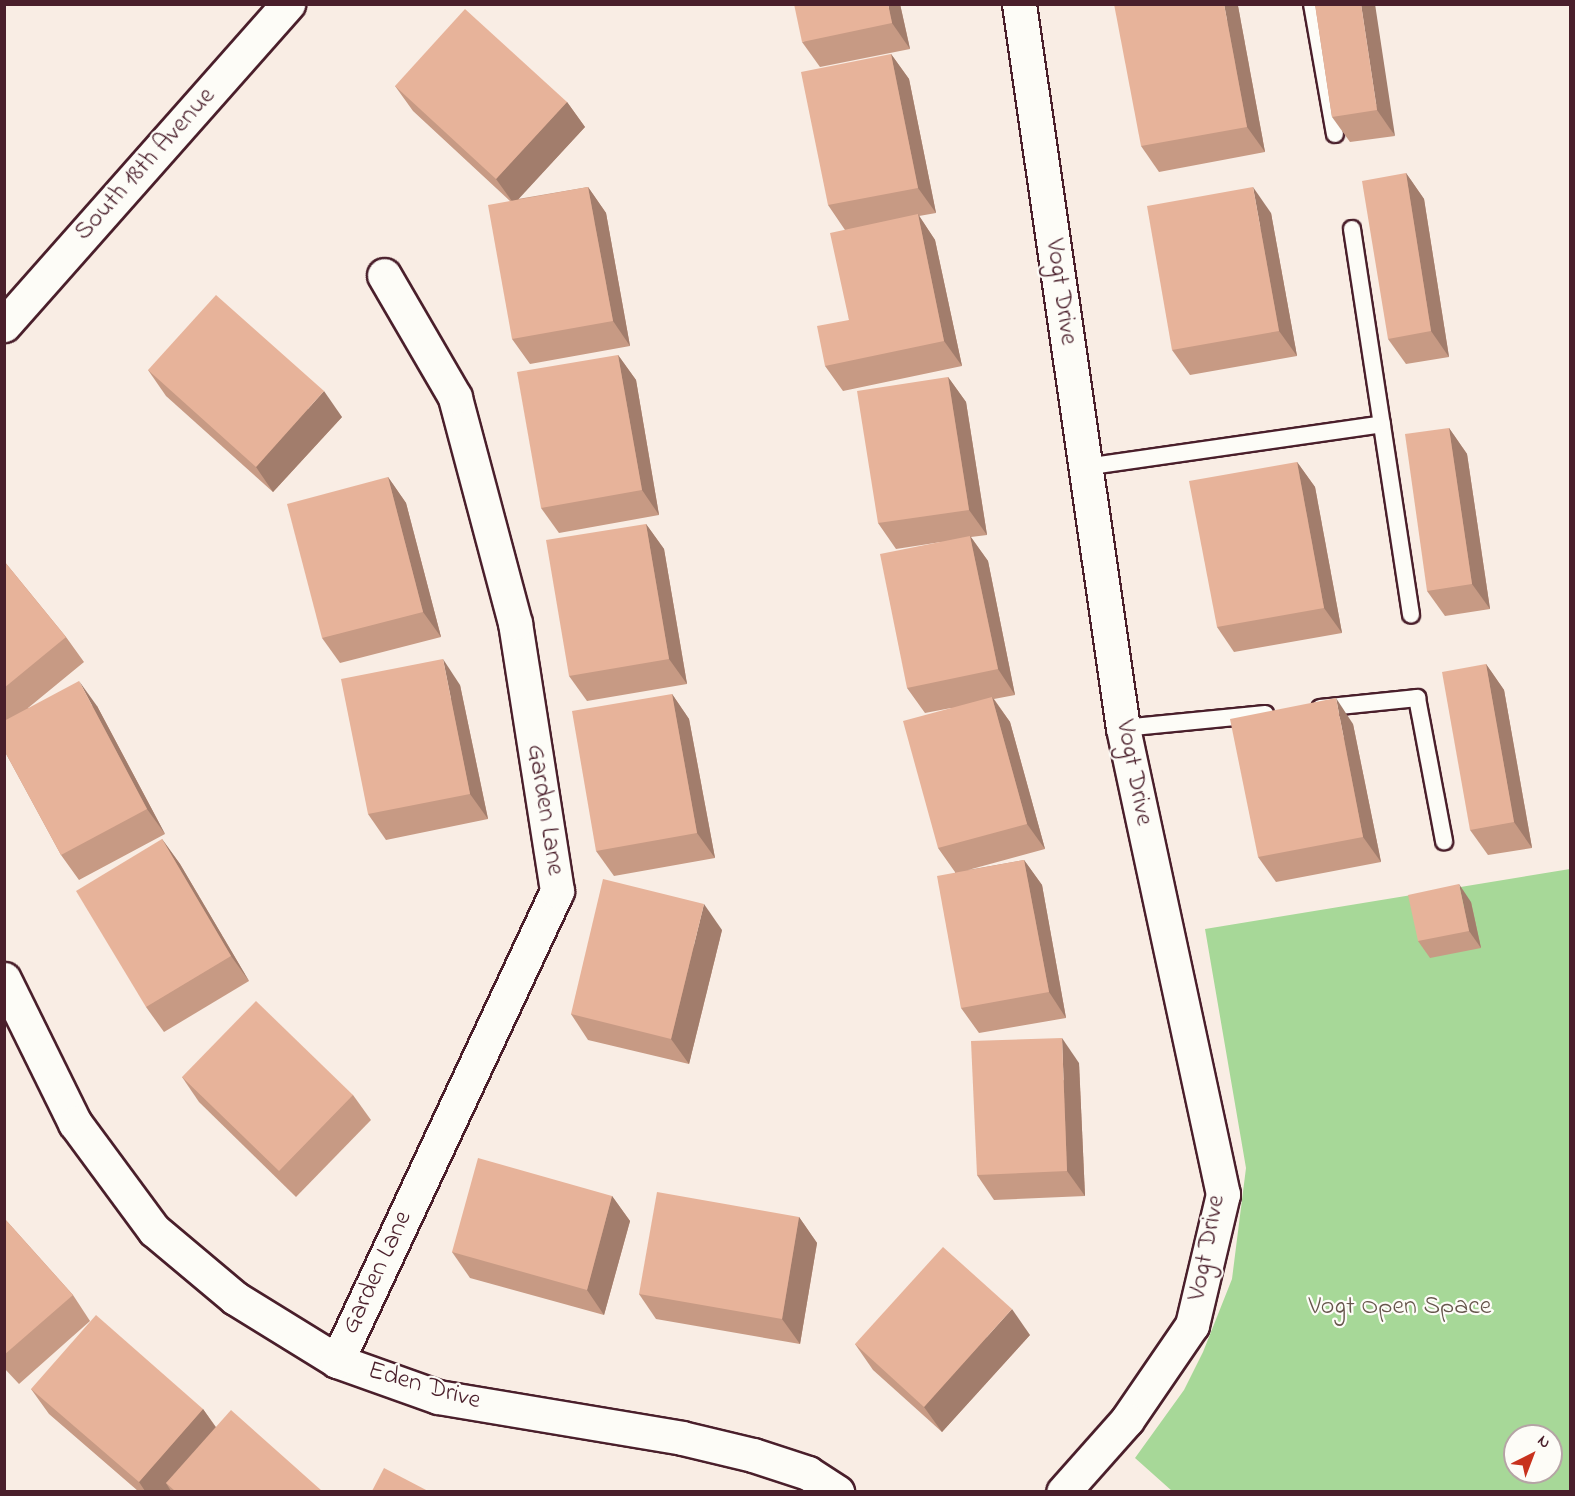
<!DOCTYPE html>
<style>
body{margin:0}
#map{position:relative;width:1575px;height:1496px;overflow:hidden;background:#f9ede4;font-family:"Indie Flower",sans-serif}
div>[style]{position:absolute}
.green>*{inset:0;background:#a7d898}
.roads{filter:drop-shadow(2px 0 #4a1f2b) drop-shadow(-2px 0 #4a1f2b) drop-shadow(0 2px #4a1f2b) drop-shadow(0 -2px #4a1f2b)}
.service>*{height:16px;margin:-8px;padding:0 8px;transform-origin:8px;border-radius:8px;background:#fdfcf7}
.minor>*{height:33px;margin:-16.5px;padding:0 16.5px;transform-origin:16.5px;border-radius:16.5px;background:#fdfcf7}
.tertiary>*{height:33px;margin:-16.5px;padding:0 16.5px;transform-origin:16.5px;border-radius:16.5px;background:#fdfcf7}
.wall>*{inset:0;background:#c79a84}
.shaded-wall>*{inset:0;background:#a27d6c}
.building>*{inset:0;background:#e7b39a}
span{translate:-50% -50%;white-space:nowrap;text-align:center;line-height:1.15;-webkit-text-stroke:4.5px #fdfcf7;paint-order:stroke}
.street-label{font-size:26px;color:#4a1f2b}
.park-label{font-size:26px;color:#66564c}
.frame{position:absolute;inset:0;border:6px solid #4a1f2b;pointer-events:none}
.north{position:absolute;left:1503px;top:1424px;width:60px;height:60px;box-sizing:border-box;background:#fdfcf7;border:2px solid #b5a4a5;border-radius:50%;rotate:42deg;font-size:16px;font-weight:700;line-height:24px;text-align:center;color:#4a1f2b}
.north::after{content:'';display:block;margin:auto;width:21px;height:27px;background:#c8321e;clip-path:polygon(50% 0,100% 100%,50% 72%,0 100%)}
</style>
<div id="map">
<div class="green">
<div style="clip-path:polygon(evenodd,1570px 869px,1570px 1491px,1172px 1491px,1135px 1458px,1184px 1390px,1203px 1352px,1232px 1279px,1246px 1168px,1205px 929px,1570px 869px,1515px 1436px,1551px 1436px,1551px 1472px,1515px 1472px,1515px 1436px)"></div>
</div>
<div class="roads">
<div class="service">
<div style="left:1312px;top:4px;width:132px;rotate:80deg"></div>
<div style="left:1352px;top:229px;width:390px;rotate:81.3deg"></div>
<div style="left:1085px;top:467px;width:300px;rotate:-8.2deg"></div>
<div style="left:1320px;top:708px;width:98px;rotate:-5.9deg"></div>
<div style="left:1417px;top:698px;width:146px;rotate:79.3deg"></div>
<div style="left:1123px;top:728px;width:143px;rotate:-5.6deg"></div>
</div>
<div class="minor">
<div style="left:1019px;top:4px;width:731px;rotate:81.83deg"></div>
<div style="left:1123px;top:728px;width:477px;rotate:77.9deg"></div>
<div style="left:1223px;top:1194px;width:135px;rotate:103.3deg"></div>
<div style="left:1192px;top:1325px;width:115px;rotate:124.4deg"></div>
<div style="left:1127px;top:1420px;width:96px;rotate:131.6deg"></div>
<div style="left:4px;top:979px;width:161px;rotate:63.8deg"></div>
<div style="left:75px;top:1123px;width:133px;rotate:53.6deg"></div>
<div style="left:154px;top:1230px;width:106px;rotate:40deg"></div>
<div style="left:235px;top:1298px;width:120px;rotate:31.7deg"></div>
<div style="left:337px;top:1361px;width:107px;rotate:19.6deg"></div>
<div style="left:438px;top:1397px;width:247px;rotate:9.5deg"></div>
<div style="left:682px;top:1438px;width:73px;rotate:13.5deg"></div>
<div style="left:753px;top:1455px;width:58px;rotate:18.1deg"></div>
<div style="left:808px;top:1473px;width:35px;rotate:33deg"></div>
<div style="left:337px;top:1361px;width:519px;rotate:-64.92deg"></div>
<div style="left:557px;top:891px;width:271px;rotate:-98.9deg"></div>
<div style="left:515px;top:623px;width:234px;rotate:-104.9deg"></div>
<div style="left:455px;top:397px;width:141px;rotate:-120.2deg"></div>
</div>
<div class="tertiary">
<div style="left:4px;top:325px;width:429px;rotate:-48.5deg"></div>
</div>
</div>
<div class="wall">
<div style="clip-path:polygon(900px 4px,910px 49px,820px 67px,802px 42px)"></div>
<div style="clip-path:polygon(1315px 4px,1395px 136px,1350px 142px,1332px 117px)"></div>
<div style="clip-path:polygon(1238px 6px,1265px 152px,1159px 172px,1141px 146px)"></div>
<div style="clip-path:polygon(891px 54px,909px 79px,936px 213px,919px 216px,935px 240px,962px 366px,843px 391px,825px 366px,849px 320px,845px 230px,828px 205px)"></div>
<div style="clip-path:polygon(395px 86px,567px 102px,585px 127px,518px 199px,588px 187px,606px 213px,630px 346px,530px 364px,512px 339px,510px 201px,413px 111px)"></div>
<div style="clip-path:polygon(1406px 173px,1424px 199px,1449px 357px,1406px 364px,1388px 339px)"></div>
<div style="clip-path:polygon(1271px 213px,1297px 356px,1190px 375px,1172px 350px)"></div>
<div style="clip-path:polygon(618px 355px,636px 380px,659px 515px,559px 533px,541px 508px)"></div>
<div style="clip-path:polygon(148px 370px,342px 417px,273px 492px,166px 396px)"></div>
<div style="clip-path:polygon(948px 377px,966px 402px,987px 535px,971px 537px,988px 561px,1015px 695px,994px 699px,1010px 722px,1045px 849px,968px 870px,1024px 860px,1042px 885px,1066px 1018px,979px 1033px,961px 1008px,955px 872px,938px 848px,951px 708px,925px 713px,907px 688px,941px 542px,896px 549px,878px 523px)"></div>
<div style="clip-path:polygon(1449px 428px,1467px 454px,1490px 609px,1445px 616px,1427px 591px)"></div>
<div style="clip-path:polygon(1297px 462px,1315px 487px,1342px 633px,1234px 652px,1217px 627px)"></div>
<div style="clip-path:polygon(388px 477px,406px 503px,441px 637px,340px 663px,322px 638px)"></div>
<div style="clip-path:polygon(646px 524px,664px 549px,687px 684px,587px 701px,569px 676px)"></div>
<div style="clip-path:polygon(4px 561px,66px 637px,84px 662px,28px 708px,97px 706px,165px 834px,79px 880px,61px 855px,4px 750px)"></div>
<div style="clip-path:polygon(1486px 664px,1504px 690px,1532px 848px,1488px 855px,1470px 830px)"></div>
<div style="clip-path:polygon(460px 685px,488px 819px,386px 840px,368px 814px)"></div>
<div style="clip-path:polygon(672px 694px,689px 719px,715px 858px,614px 876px,596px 851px)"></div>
<div style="clip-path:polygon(1353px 724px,1381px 862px,1276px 882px,1258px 857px)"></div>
<div style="clip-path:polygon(162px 839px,180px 864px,249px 981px,164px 1032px,146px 1007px)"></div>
<div style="clip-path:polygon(1471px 902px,1481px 948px,1430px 958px,1418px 941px)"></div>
<div style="clip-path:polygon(722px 930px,689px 1064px,588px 1040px,571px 1014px)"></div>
<div style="clip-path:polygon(1079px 1063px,1085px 1196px,994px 1200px,977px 1175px)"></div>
<div style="clip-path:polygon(182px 1077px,353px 1095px,371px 1120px,296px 1197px,199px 1102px)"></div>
<div style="clip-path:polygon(612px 1196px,630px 1221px,604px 1315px,470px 1278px,452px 1252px)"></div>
<div style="clip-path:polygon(799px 1217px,817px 1243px,800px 1344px,656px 1319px,639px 1294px)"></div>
<div style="clip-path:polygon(4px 1218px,73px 1295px,90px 1321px,19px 1384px,4px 1368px)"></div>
<div style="clip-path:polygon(1030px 1335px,942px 1432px,873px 1370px,855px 1344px)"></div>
<div style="clip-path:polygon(31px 1389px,203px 1409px,216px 1427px,322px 1491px,138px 1491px,49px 1414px)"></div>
</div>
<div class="shaded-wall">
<div style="clip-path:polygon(888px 4px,900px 4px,910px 49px,892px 23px)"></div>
<div style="clip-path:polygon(1224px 4px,1237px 4px,1238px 6px,1265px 152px,1247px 127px)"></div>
<div style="clip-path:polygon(1361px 4px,1375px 4px,1395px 136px,1377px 110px)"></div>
<div style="clip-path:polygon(891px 54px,909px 79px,936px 213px,918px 188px)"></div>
<div style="clip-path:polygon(567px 102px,585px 127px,514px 204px,496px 179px)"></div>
<div style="clip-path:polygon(1406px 173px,1424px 199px,1449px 357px,1431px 331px)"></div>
<div style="clip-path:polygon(588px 187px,606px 213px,630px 346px,613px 321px)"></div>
<div style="clip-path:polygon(1253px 187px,1271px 213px,1297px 356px,1279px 331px)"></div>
<div style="clip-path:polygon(918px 214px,935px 240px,962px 366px,944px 341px)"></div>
<div style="clip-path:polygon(618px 355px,636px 380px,659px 515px,642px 490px)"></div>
<div style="clip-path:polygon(948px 377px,966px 402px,987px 535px,969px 510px)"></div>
<div style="clip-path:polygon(324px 391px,342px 417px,273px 492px,256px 467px)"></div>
<div style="clip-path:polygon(1449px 428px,1467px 454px,1490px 609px,1472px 584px)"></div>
<div style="clip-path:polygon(1297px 462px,1315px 487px,1342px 633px,1324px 608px)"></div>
<div style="clip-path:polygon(388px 477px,406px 503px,441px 637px,423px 612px)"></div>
<div style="clip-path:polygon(646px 524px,664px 549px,687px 684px,669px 659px)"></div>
<div style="clip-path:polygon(970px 536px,988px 561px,1015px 695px,998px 669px)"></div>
<div style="clip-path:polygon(443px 659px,460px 685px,488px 819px,470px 794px)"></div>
<div style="clip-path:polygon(1486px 664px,1504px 690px,1532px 848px,1514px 822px)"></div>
<div style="clip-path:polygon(79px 681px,97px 706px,165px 834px,147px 809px)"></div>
<div style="clip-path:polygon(672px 694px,689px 719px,715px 858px,697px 833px)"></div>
<div style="clip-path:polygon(992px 697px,1010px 722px,1045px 849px,1027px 824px)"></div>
<div style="clip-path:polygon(1336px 698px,1353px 724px,1381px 862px,1363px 837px)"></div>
<div style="clip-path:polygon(162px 839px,180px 864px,249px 981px,231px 956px)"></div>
<div style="clip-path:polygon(1024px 860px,1042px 885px,1066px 1018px,1049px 992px)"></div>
<div style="clip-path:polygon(1459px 884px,1471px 902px,1481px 948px,1469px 931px)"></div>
<div style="clip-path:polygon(704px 904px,722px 930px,689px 1064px,671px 1039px)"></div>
<div style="clip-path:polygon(1062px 1038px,1079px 1063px,1085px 1196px,1067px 1171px)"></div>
<div style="clip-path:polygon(612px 1196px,630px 1221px,604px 1315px,587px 1290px)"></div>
<div style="clip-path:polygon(799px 1217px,817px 1243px,800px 1344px,782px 1319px)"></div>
<div style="clip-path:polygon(1012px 1309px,1030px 1335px,942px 1432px,924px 1407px)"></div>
<div style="clip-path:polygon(203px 1409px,221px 1435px,166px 1483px,171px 1491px,145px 1491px,139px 1482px)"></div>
</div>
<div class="building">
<div style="clip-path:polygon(794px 4px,888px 4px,892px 23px,802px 42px)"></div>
<div style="clip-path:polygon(1114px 4px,1224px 4px,1247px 127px,1141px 146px)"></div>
<div style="clip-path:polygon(1315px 4px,1361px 4px,1377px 110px,1332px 117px)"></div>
<div style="clip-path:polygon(465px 9px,567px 102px,496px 179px,395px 86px)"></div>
<div style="clip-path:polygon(891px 54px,918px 188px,828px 205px,801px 72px)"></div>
<div style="clip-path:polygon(1406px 173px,1431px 331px,1388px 339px,1362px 181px)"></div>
<div style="clip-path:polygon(588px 187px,613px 321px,512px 339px,488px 205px)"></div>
<div style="clip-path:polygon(1253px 187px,1279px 331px,1172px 350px,1147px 206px)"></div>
<div style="clip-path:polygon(918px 214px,944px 341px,825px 366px,817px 326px,849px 320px,830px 233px)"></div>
<div style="clip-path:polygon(216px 295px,324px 391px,256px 467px,148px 370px)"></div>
<div style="clip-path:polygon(618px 355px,642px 490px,541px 508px,517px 372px)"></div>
<div style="clip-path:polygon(948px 377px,969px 510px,878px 523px,857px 391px)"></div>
<div style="clip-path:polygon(1449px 428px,1472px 584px,1427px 591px,1405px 434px)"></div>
<div style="clip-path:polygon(1297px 462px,1324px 608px,1217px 627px,1189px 481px)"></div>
<div style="clip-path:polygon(388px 477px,423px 612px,322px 638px,287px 504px)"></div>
<div style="clip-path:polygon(646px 524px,669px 659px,569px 676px,546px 540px)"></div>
<div style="clip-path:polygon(970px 536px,998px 669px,907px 688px,880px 554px)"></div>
<div style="clip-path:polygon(4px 561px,66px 637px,4px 688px)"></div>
<div style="clip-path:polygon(443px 659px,470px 794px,368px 814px,341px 679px)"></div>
<div style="clip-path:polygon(1486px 664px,1514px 822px,1470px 830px,1442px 672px)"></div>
<div style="clip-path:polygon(79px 681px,147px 809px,61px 855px,4px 750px,4px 721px)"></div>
<div style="clip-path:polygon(672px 694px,697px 833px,596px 851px,572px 711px)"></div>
<div style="clip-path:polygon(992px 697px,1027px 824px,938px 848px,903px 721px)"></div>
<div style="clip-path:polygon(1336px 698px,1363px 837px,1258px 857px,1230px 719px)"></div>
<div style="clip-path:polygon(162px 839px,231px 956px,146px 1007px,76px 891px)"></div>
<div style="clip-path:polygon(1024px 860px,1049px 992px,961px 1008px,937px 876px)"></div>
<div style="clip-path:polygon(603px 879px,704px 904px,671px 1039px,571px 1014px)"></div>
<div style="clip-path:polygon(1459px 884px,1469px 931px,1418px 941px,1408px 895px)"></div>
<div style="clip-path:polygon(256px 1001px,353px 1095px,279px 1171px,182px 1077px)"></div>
<div style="clip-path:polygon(1062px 1038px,1067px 1171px,977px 1175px,971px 1041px)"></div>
<div style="clip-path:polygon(478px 1158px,612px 1196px,587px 1290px,452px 1252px)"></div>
<div style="clip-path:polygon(657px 1192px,799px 1217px,782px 1319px,639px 1294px)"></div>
<div style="clip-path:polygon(4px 1218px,73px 1295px,4px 1355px)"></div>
<div style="clip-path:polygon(943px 1247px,1012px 1309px,924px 1407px,855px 1344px)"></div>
<div style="clip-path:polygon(96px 1315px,203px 1409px,139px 1482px,31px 1389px)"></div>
<div style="clip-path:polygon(231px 1410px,322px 1491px,175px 1491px,166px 1483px)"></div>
<div style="clip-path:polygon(384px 1468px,428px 1491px,372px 1491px)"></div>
</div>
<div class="street-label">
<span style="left:146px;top:165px;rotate:-48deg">South 18th Avenue</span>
<span style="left:1060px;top:292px;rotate:82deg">Vogt Drive</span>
<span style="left:1133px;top:773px;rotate:79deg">Vogt Drive</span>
<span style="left:544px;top:810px;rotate:81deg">Garden Lane</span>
<span style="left:1208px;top:1248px;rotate:-79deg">Vogt Drive</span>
<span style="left:378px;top:1273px;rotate:-65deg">Garden Lane</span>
<span style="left:424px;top:1387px;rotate:16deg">Eden Drive</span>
</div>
<div class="park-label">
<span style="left:1400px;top:1308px">Vogt Open Space</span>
</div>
<div class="frame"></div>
<div class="north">N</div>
</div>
